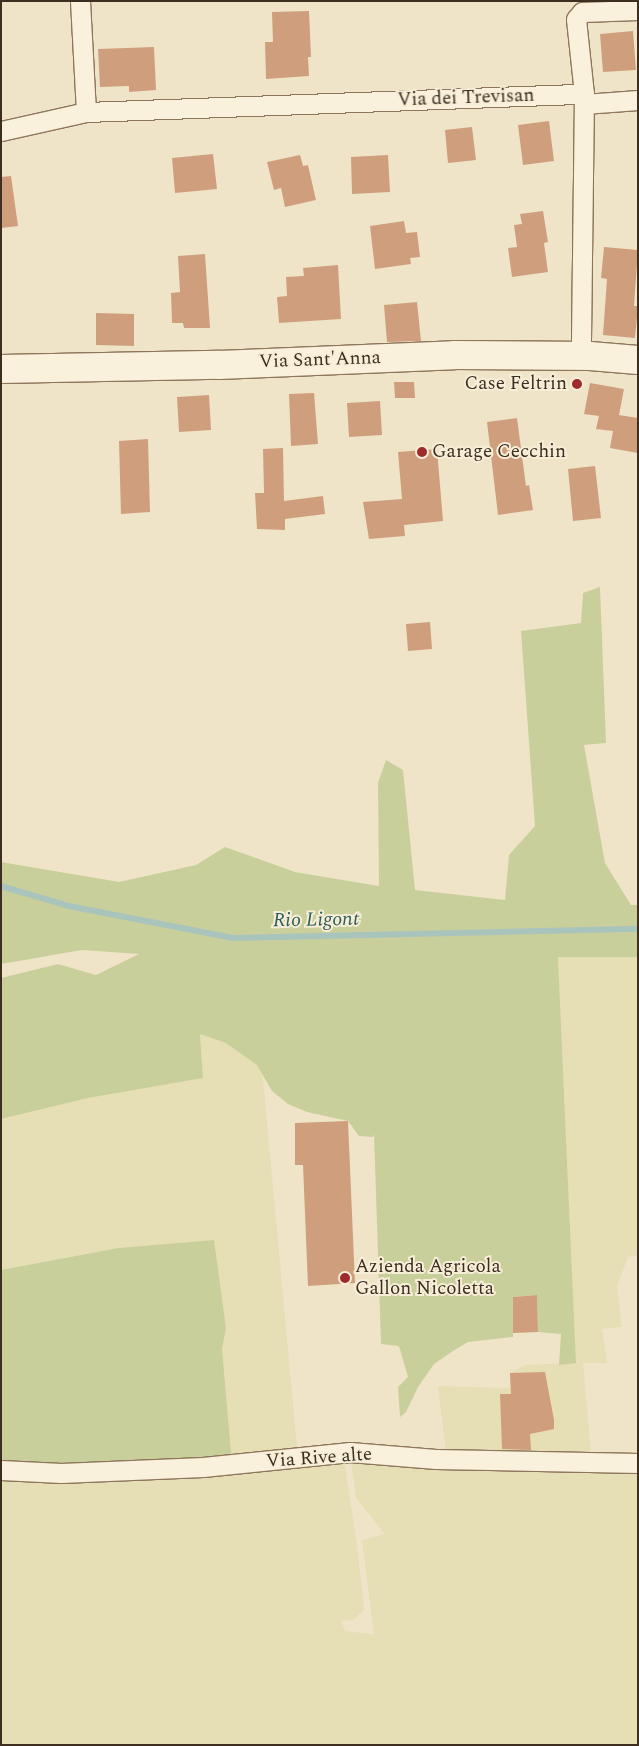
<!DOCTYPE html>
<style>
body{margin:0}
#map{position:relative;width:639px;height:1746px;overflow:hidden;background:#f0e4c8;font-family:Spectral,serif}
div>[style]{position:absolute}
.farmland>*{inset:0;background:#e6deb5}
.green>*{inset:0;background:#c9cf9b}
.stream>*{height:5.5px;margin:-2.75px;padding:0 2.75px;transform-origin:2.75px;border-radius:2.75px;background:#a9c4bc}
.building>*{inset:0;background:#cf9f7d}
.roads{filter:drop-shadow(1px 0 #8d765c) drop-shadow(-1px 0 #8d765c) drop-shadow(0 1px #8d765c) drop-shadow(0 -1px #8d765c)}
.minor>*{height:19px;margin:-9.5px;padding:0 9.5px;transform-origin:9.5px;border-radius:9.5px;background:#faf1dc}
.secondary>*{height:28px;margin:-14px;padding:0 14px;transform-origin:14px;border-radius:14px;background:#faf1dc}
.dots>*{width:14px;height:14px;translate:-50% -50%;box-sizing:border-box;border:2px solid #f7eed8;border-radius:50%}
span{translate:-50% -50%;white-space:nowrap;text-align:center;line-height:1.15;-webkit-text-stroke:4px #f7eed8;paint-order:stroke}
.street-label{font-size:19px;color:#3d2e20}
.poi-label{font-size:19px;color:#3d2e20}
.right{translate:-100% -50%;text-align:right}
.left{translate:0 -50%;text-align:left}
.water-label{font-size:20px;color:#2f5d5a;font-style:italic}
.frame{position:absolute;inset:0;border:2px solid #3d2e20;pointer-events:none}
</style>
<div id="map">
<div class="farmland">
<div style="clip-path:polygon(558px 957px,638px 957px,638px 1255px,628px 1257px,617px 1286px,622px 1327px,602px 1329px,607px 1363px,583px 1363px,592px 1464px,638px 1464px,638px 1745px,1px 1745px,1px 1470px,222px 1349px,226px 1328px,214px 1240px,118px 1248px,1px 1270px,1px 1119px,88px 1098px,203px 1078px,200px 1034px,226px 1042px,262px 1068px,298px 1458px,343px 1453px,357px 1544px,364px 1610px,353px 1620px,341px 1621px,345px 1631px,397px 1637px,374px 1634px,362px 1540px,385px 1534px,356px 1498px,350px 1452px,447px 1460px,438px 1386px,510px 1388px,510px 1373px,525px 1365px,576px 1363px)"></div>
</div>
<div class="green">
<div style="clip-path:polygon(600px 587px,606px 743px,584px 745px,605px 863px,631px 905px,638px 905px,638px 957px,558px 957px,576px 1363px,559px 1365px,561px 1334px,538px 1332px,537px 1295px,513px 1297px,513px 1337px,468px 1342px,453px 1351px,434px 1364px,418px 1387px,406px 1412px,400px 1417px,398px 1387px,408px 1377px,399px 1346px,381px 1344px,374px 1134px,373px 1137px,359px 1136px,348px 1121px,307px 1112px,288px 1104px,272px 1091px,257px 1065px,226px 1043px,200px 1034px,203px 1078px,88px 1098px,1px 1119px,1px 978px,58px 964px,96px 975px,139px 954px,82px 950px,1px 964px,1px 862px,119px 882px,196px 865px,225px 847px,295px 872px,379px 886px,378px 783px,386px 760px,403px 770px,415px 890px,505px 900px,509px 855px,535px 826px,521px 631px,581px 623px,583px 593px)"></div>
<div style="clip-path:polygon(214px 1240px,226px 1328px,222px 1349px,232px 1464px,1px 1470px,1px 1270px,118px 1248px)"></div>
</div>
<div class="stream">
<div style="left:1px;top:886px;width:71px;rotate:16.4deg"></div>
<div style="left:69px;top:906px;width:167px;rotate:11deg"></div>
<div style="left:233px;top:938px;width:405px;rotate:-1.3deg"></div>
</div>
<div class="building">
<div style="clip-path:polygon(309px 11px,311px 57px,308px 57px,309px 76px,266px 79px,265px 42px,273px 42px,272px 12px)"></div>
<div style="clip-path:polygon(633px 31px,636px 70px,603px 72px,600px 34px)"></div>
<div style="clip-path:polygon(154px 47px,156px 90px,129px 92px,129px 86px,100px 87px,98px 49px)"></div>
<div style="clip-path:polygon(549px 121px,554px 161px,523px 165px,518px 125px)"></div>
<div style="clip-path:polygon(472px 127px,476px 160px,448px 163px,445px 130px)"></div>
<div style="clip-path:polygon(213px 154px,217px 189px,175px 193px,172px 158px)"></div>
<div style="clip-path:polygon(300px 155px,303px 166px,308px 165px,316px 200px,285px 207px,281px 188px,274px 190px,267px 162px)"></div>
<div style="clip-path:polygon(388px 155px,390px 192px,352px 194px,351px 157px)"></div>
<div style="clip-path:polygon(11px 176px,18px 226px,1px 228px,1px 177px)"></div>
<div style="clip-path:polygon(543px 211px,548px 242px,544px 243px,548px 272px,512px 277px,508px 248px,517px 247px,514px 225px,522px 224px,520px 214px)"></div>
<div style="clip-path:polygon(404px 221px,406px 233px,417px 232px,420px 257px,410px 258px,411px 264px,375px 269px,370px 226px)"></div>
<div style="clip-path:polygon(604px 247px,638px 250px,634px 306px,638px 306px,635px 338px,603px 335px,607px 279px,601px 278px)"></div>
<div style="clip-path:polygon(205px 254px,210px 328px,184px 328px,183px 323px,172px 323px,171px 293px,180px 292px,178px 256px)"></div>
<div style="clip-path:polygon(338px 265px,341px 319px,279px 323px,277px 297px,287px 296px,286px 277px,304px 276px,303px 268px)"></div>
<div style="clip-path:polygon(417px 302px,421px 341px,387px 342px,384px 305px)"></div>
<div style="clip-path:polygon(96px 313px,134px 314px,134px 346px,96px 345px)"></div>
<div style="clip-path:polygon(394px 382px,414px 382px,415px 398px,395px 398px)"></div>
<div style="clip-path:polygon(590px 383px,624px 389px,619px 415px,638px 418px,638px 453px,610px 448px,613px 431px,596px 429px,599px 416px,584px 414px)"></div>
<div style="clip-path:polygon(314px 393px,318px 444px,291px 446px,289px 394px)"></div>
<div style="clip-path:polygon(209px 395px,211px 430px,179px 432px,177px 397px)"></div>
<div style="clip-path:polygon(380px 401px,382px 435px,349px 437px,347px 403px)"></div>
<div style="clip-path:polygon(517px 418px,526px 486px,529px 485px,533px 510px,498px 515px,487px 422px)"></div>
<div style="clip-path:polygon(148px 439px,150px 512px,121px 514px,119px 441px)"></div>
<div style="clip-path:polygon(283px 448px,284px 501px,323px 496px,325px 514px,285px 519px,285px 530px,257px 529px,255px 493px,264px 493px,263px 449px)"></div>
<div style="clip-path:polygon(437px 449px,443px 521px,404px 525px,405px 536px,369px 539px,363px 502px,402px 499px,398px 452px)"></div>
<div style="clip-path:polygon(595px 466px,601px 518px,573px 521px,568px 469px)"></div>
<div style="clip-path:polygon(430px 622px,432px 649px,408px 651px,406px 624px)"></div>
<div style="clip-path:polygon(348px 1121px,355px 1283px,308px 1286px,303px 1165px,295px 1165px,295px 1123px)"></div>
<div style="clip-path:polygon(537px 1295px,538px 1332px,513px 1333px,513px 1297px)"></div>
<div style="clip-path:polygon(545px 1372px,554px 1420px,554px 1429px,530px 1434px,531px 1450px,502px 1449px,500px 1394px,511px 1394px,510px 1373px)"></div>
</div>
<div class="roads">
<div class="minor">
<div style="left:80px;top:1px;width:111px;rotate:86.9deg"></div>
<div style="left:584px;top:94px;width:75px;rotate:-96.1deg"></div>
<div style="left:576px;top:19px;width:9px;rotate:-49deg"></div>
<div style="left:582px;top:12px;width:56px;rotate:-2deg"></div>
<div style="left:584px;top:104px;width:54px;rotate:-4.2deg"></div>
<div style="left:1px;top:131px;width:87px;rotate:-12.6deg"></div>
<div style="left:86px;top:112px;width:498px;rotate:-2.1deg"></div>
<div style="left:584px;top:94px;width:262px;rotate:90.7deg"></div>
<div style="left:1px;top:1470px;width:60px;rotate:2.9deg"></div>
<div style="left:61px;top:1473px;width:142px;rotate:-2.4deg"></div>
<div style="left:203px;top:1467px;width:148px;rotate:-5.8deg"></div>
<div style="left:350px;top:1452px;width:86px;rotate:4.7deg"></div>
<div style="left:436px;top:1459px;width:202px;rotate:1.1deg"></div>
</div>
<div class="secondary">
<div style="left:1px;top:369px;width:218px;rotate:-1.1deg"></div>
<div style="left:219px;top:365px;width:235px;rotate:-2.4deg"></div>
<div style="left:454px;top:355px;width:136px;rotate:0.4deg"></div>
<div style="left:590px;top:356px;width:48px;rotate:4.8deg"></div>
</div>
</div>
<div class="dots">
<div style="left:577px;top:384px;background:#9e2a2b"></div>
<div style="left:422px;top:452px;background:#9e2a2b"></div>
<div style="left:345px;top:1278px;background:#9e2a2b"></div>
</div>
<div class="street-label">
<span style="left:466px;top:98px;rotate:-2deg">Via dei Trevisan</span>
<span style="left:320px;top:360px;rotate:-2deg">Via Sant'Anna</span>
<span style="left:319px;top:1458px;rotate:-4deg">Via Rive alte</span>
</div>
<div class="poi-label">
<span class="right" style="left:567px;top:384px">Case Feltrin</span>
<span class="left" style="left:432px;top:452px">Garage Cecchin</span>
<span class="left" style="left:355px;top:1278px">Azienda Agricola<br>Gallon Nicoletta</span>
</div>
<div class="water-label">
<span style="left:316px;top:920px;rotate:-1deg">Rio Ligont</span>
</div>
<div class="frame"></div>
</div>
